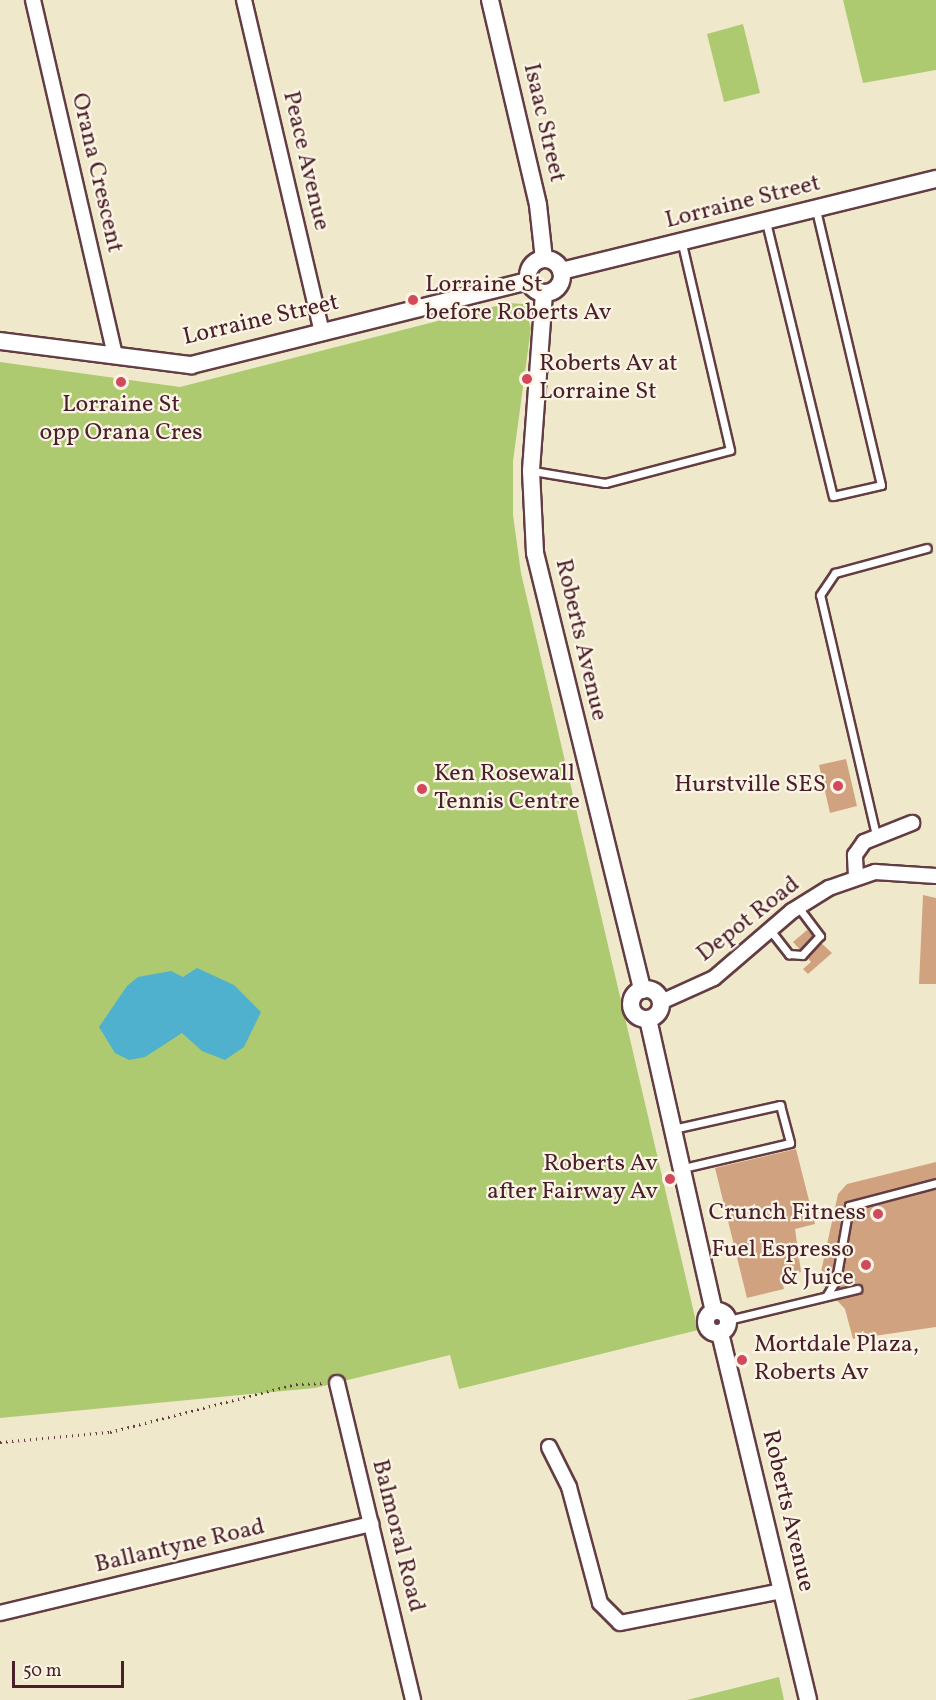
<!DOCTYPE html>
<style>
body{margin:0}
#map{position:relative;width:936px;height:1700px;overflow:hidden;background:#f0e8cb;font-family:Vollkorn,serif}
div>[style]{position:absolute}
.green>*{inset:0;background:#adca71}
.water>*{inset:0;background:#4fb1ce}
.building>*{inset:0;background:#d1a27f}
.path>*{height:3px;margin-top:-1.5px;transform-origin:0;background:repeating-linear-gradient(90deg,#633d43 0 1.5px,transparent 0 6px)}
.roads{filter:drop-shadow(2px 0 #633d43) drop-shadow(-2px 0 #633d43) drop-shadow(0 2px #633d43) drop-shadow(0 -2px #633d43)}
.service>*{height:7px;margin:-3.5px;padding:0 3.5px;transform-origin:3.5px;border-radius:3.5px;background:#fff}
.minor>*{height:14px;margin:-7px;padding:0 7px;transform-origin:7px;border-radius:7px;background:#fff}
.tertiary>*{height:16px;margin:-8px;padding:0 8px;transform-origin:8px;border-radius:8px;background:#fff}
.tertiary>.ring{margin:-8px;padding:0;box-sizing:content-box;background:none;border:16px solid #fff;border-radius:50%}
.dots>*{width:16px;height:16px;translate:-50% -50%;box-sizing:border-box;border:3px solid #fcf5e5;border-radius:50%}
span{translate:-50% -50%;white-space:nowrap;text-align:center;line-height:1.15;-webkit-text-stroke:4.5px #fcf5e5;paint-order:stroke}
.street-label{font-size:24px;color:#4a1f2b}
.poi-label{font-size:24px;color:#4a1f2b}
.left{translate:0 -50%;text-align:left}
.right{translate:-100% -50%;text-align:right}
.scale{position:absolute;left:12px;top:1661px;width:112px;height:27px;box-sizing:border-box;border:3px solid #4a1f2b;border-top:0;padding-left:8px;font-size:18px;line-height:21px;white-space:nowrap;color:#4a1f2b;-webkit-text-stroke:4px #fcf5e5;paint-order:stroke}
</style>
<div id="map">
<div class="green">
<div style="clip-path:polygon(843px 0,936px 0,936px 70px,863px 83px)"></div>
<div style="clip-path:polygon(743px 24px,760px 93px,724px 102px,707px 34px)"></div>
<div style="clip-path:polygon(508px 303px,524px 304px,531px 328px,513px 461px,513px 515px,521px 573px,698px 1330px,459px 1389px,450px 1355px,315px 1388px,0 1418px,0 362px,180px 387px)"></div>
<div style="clip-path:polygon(779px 1677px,784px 1700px,687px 1700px)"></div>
</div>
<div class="water">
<div style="clip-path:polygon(197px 968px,234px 985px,261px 1012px,244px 1047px,225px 1060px,202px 1051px,182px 1033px,145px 1057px,129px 1060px,115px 1053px,99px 1027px,127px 986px,138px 977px,171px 971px,183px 977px)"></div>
</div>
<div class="building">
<div style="clip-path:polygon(846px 759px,857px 806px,830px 813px,819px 765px)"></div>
<div style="clip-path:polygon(923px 895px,936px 898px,936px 984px,919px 984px)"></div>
<div style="clip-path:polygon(807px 930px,832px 953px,808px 974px,803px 969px,811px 962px,793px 942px)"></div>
<div style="clip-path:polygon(796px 1149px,815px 1224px,795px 1229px,801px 1272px,781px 1277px,784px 1289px,747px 1298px,715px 1168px)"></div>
<div style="clip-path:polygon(936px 1162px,936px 1327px,853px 1339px,845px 1309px,819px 1281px,838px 1194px,847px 1184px)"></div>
</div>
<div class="path">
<div style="left:0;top:1442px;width:110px;rotate:-5.2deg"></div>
<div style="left:110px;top:1432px;width:192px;rotate:-14.5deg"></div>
<div style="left:296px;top:1384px;width:29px;rotate:-2deg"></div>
</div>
<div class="roads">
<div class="service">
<div style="left:766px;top:222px;width:282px;rotate:76.3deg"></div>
<div style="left:833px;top:496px;width:49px;rotate:-12.9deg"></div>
<div style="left:881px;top:485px;width:284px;rotate:-103.3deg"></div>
<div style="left:533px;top:471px;width:73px;rotate:9.5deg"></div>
<div style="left:605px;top:483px;width:129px;rotate:-14.8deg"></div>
<div style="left:730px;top:450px;width:212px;rotate:-103.1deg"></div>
<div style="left:876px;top:835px;width:246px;rotate:-103.1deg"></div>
<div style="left:820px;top:595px;width:27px;rotate:-56deg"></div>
<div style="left:835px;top:573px;width:95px;rotate:-15.2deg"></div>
<div style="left:770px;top:930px;width:31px;rotate:52deg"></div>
<div style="left:789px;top:954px;width:13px;rotate:4deg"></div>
<div style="left:802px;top:955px;width:26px;rotate:-47deg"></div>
<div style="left:820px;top:936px;width:36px;rotate:-127deg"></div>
<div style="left:673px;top:1129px;width:110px;rotate:-12.6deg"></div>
<div style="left:780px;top:1105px;width:39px;rotate:75deg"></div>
<div style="left:790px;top:1143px;width:110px;rotate:166.8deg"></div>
<div style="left:827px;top:1295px;width:17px;rotate:-59deg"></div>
<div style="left:836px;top:1280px;width:75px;rotate:-80deg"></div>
<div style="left:849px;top:1206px;width:90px;rotate:-14.8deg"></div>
<div style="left:728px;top:1320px;width:133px;rotate:-13.5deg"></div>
</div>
<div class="minor">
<div style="left:33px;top:0;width:365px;rotate:77deg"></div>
<div style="left:244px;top:0;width:342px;rotate:76.8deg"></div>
<div style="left:856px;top:876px;width:21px;rotate:-93deg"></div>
<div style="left:855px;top:855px;width:16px;rotate:-55deg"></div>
<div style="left:864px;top:842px;width:52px;rotate:-21.6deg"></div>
<div style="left:661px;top:1002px;width:58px;rotate:-24.4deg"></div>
<div style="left:714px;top:978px;width:103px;rotate:-40.7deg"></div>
<div style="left:792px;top:911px;width:44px;rotate:-31.9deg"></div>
<div style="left:829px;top:888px;width:49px;rotate:-19.2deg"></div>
<div style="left:875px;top:872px;width:61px;rotate:3.8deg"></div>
<div style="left:337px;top:1383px;width:326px;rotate:76.5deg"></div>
<div style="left:549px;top:1447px;width:45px;rotate:63.4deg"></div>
<div style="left:569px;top:1487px;width:120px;rotate:75deg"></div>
<div style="left:600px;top:1603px;width:28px;rotate:45deg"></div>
<div style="left:620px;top:1623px;width:165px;rotate:-11.2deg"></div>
<div style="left:0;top:1613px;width:382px;rotate:-13.5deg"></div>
</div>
<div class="tertiary">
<div style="left:490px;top:0;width:211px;rotate:76.8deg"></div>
<div style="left:538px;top:205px;width:54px;rotate:83.7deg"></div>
<div class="ring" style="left:528px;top:259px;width:18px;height:18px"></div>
<div style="left:561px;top:271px;width:386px;rotate:-13.8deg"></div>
<div style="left:544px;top:293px;width:178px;rotate:94.2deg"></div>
<div style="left:531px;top:471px;width:82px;rotate:87.2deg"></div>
<div style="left:535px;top:553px;width:450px;rotate:76.2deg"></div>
<div style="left:0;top:341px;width:193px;rotate:7.2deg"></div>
<div style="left:191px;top:365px;width:347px;rotate:-14deg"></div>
<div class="ring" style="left:631px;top:989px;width:14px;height:14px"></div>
<div style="left:648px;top:1019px;width:299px;rotate:77.3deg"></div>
<div class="ring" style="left:706px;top:1311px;width:6px;height:6px"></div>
<div style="left:720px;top:1333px;width:377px;rotate:76.5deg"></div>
</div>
</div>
<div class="dots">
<div style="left:413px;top:300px;background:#d1495b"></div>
<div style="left:527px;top:379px;background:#d1495b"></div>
<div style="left:121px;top:382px;background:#d1495b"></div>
<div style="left:838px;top:786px;background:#d1495b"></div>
<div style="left:422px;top:789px;background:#d1495b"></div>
<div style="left:670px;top:1179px;background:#d1495b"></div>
<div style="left:878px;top:1214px;background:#d1495b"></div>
<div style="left:866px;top:1265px;background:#d1495b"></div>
<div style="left:742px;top:1360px;background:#d1495b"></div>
</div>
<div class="street-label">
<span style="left:543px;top:123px;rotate:77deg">Isaac Street</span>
<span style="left:305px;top:161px;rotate:77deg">Peace Avenue</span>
<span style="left:96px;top:173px;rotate:77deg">Orana Crescent</span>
<span style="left:743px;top:203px;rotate:-14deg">Lorraine Street</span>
<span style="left:261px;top:321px;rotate:-13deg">Lorraine Street</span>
<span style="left:580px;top:640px;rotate:77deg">Roberts Avenue</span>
<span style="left:749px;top:920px;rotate:-38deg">Depot Road</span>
<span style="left:787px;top:1511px;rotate:77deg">Roberts Avenue</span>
<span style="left:397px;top:1536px;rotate:76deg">Balmoral Road</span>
<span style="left:180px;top:1547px;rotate:-13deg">Ballantyne Road</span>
</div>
<div class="poi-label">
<span class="left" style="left:425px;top:300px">Lorraine St<br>before Roberts Av</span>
<span class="left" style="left:539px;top:379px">Roberts Av at<br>Lorraine St</span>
<span style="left:121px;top:420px">Lorraine St<br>opp Orana Cres</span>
<span class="left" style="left:434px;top:789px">Ken Rosewall<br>Tennis Centre</span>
<span class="right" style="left:826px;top:786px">Hurstville SES</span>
<span class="right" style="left:658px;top:1179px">Roberts Av<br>after Fairway Av</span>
<span class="right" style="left:866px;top:1214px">Crunch Fitness</span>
<span class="right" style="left:854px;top:1265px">Fuel Espresso<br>&amp; Juice</span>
<span class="left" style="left:754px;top:1360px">Mortdale Plaza,<br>Roberts Av</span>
</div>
<div class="scale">50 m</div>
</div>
